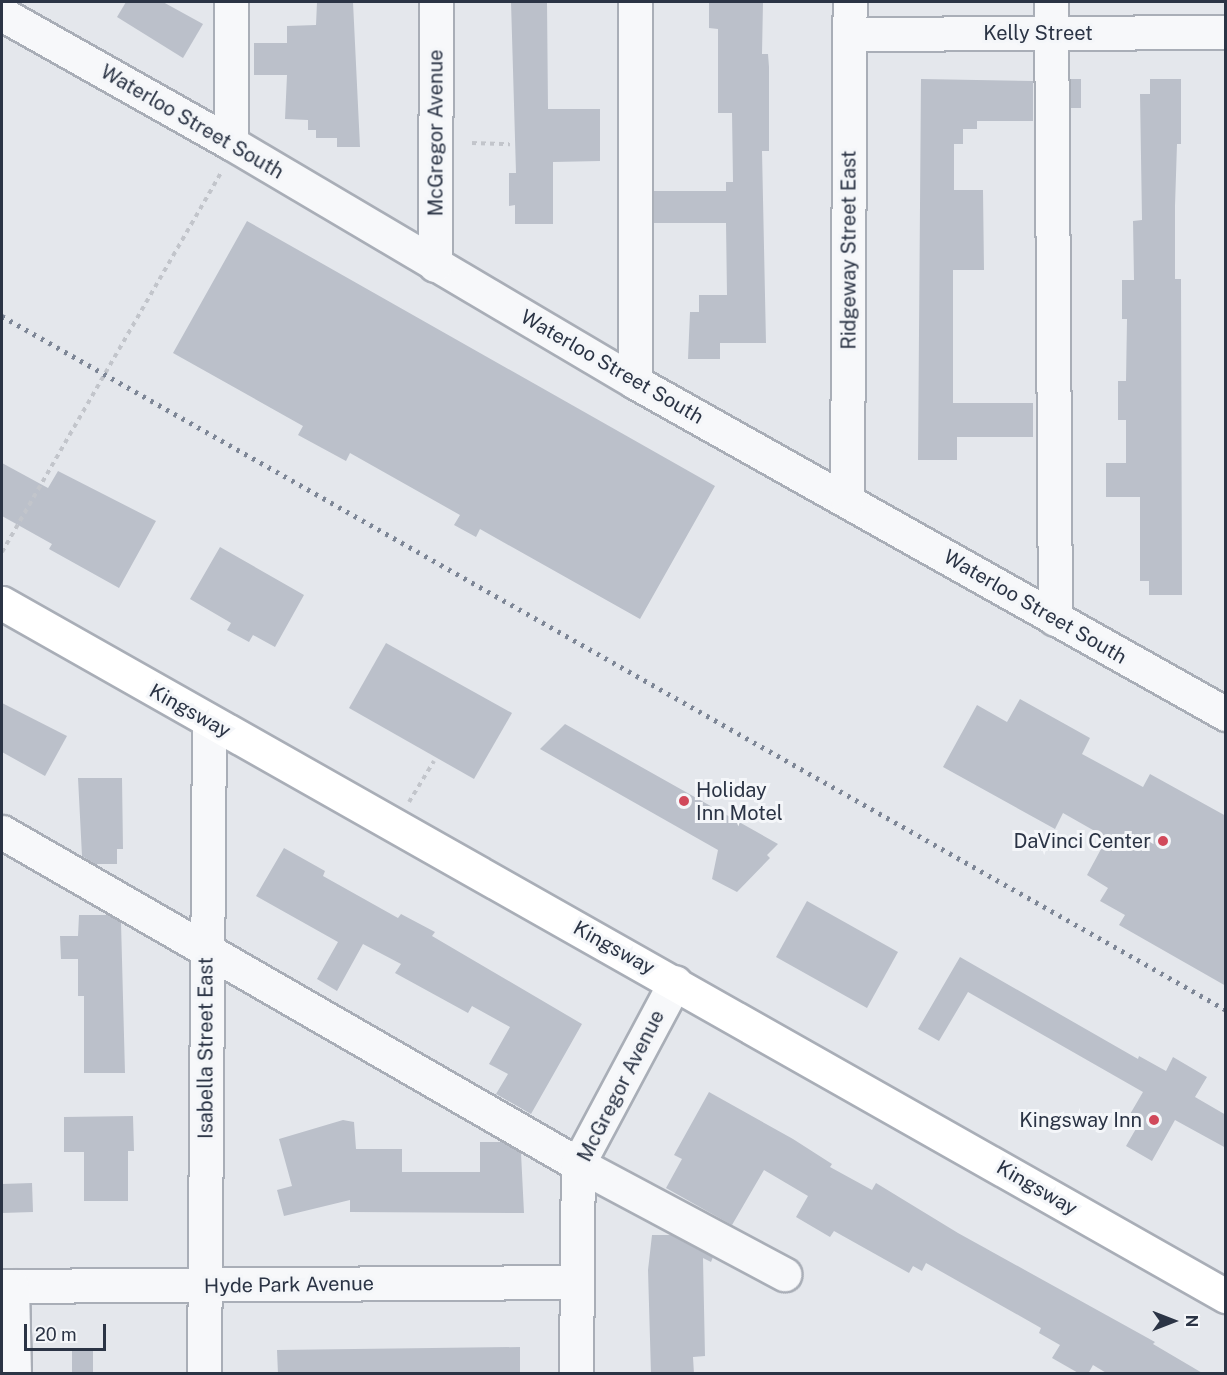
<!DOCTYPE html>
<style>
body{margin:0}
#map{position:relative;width:1227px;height:1375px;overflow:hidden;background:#e4e7ec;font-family:"Public Sans",sans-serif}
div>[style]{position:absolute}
.building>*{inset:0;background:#bbc0ca}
.path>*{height:4px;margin-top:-2px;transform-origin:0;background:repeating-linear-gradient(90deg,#c2c5cb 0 4.5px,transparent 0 9px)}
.roads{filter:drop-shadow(2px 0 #a9aeb7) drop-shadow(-2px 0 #a9aeb7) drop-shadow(0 2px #a9aeb7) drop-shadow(0 -2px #a9aeb7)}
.minor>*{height:33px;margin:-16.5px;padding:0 16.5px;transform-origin:16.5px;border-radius:16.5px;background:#f7f8fa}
.major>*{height:33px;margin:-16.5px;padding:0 16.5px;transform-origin:16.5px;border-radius:16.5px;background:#fff}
.rail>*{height:4.5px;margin-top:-2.25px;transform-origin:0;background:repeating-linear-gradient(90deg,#7d8696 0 3px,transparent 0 9px)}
.dots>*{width:16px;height:16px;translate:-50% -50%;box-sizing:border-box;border:3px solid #f4f6f9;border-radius:50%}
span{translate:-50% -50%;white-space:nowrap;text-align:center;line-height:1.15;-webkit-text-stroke:6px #f4f6f9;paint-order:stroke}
.street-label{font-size:20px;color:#2b3445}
.poi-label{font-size:20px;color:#2b3445}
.left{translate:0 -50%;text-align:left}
.right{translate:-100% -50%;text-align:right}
.frame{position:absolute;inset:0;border:3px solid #2b3445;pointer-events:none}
.north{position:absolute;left:1143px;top:1291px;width:60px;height:60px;-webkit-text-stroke:4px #f4f6f9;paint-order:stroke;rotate:90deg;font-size:16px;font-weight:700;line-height:24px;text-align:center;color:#2b3445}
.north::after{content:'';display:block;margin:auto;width:21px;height:27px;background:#2b3445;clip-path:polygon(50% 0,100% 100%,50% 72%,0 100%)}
.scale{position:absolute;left:24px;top:1324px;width:82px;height:27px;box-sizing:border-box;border:3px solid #2b3445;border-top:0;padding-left:8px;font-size:18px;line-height:21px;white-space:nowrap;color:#2b3445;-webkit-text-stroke:4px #f4f6f9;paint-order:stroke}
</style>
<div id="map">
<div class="building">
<div style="clip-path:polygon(126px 2px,163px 2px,203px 24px,183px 58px,117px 17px)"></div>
<div style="clip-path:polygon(317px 2px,353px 2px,360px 147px,337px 147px,337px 138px,316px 138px,316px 130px,308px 130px,308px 120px,285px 119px,287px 75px,254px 75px,254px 43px,287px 43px,287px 26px,316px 25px)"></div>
<div style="clip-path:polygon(511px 2px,547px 2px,548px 109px,600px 109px,600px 161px,553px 162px,553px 224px,515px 224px,515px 205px,509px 206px,509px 173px,516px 173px)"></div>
<div style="clip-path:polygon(709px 2px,763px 2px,762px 54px,768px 54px,769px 67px,769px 151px,762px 151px,766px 343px,720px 343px,720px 359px,688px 359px,690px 312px,699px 312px,699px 295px,727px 295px,726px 223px,654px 223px,654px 191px,726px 191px,726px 182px,733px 182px,732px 113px,718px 113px,718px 29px,709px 28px)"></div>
<div style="clip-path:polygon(921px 79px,1033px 81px,1033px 121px,977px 121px,977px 129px,963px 129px,963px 144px,954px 144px,954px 190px,983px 190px,984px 270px,953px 270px,953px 403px,1033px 403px,1033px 437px,957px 437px,957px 460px,918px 460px)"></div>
<div style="clip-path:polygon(1070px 79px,1081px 79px,1081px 108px,1070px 108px)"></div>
<div style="clip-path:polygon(1150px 79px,1181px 79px,1181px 144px,1177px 144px,1175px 206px,1175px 279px,1181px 279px,1182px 595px,1149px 595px,1149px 581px,1140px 581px,1140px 497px,1106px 497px,1106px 463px,1126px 463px,1126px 420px,1118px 420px,1118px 381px,1126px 381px,1127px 319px,1122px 319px,1122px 280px,1134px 280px,1133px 221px,1142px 220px,1140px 94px,1150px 94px)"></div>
<div style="clip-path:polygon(247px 221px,715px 486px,640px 619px,480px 529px,476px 537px,454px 525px,460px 515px,350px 453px,346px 461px,298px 435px,303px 426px,173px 353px)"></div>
<div style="clip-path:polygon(2px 463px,48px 488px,58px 471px,156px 521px,119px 588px,49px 549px,52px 544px,2px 516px)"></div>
<div style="clip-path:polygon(220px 547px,304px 595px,275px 647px,253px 635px,249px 642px,227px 630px,231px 623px,190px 599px)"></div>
<div style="clip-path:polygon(386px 643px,512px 713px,474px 779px,349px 708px)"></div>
<div style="clip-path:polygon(1020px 699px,1090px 738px,1082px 754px,1143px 787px,1150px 774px,1226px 816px,1226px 986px,1119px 925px,1125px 915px,1100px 901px,1108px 888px,1087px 875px,1107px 838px,1063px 813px,1055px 829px,943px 767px,977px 705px,1007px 722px)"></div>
<div style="clip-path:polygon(2px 703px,67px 736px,45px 776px,2px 752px)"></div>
<div style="clip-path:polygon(565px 724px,778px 844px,767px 855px,770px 858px,737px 892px,712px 879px,718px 850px,540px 749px)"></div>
<div style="clip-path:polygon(78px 778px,122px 778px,123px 849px,117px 849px,117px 864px,95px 864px,82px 856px)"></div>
<div style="clip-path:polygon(284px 848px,325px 871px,323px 876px,398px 918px,401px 914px,435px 932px,432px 936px,582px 1024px,531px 1114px,496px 1094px,508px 1074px,489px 1064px,510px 1027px,472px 1006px,468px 1013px,395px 973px,401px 964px,363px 944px,337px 991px,317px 979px,338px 942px,256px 896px)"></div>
<div style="clip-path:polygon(807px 901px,898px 952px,867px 1008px,776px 957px)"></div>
<div style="clip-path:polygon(79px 915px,109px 915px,121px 922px,125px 1073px,84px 1073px,84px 996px,78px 996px,78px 959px,61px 959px,60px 936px,78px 936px)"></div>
<div style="clip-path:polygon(960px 957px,1138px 1059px,1139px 1056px,1166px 1071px,1173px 1057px,1207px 1077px,1195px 1097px,1226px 1115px,1226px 1148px,1175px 1120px,1152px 1161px,1126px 1146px,1137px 1127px,1126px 1121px,1143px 1092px,968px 992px,939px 1041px,918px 1029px)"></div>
<div style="clip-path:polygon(709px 1092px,793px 1139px,832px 1164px,830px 1167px,872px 1190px,876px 1183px,958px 1233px,1155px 1342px,1153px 1344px,1204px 1374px,1108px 1374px,1093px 1365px,1088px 1374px,1080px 1374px,1052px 1358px,1060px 1345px,1039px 1333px,1041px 1328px,926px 1263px,922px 1271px,913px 1266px,909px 1273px,834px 1231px,830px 1237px,796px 1217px,808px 1196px,764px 1170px,732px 1225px,705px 1210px,666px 1188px,682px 1159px,674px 1155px)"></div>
<div style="clip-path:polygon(133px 1116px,134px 1151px,128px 1151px,128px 1201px,84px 1201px,84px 1152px,64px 1152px,64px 1117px)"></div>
<div style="clip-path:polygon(343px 1120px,354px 1122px,356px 1149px,402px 1149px,402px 1172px,480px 1172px,480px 1142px,502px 1142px,521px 1153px,524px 1213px,350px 1212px,350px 1200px,284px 1216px,277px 1190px,292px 1186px,279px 1139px)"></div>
<div style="clip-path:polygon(32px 1183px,33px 1212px,2px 1213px,2px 1184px)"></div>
<div style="clip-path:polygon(652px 1235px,672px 1235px,713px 1257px,711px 1262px,703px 1258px,705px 1356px,693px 1357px,694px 1374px,651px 1374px,648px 1270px)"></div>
<div style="clip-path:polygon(520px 1347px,520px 1374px,278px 1374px,277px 1350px)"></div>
<div style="clip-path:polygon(72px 1350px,93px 1350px,93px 1374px,72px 1374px)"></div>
</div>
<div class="path">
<div style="left:472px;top:143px;width:38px;rotate:2deg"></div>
<div style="left:2px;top:552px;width:440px;rotate:-60deg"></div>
<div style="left:409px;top:802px;width:48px;rotate:-58.6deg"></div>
</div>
<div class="roads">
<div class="minor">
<div style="left:1051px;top:2px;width:617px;rotate:89.63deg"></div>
<div style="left:2px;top:14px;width:263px;rotate:29.4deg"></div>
<div style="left:231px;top:143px;width:469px;rotate:30.6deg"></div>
<div style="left:635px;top:382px;width:678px;rotate:29.33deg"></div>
<div style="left:850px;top:34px;width:376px;rotate:-0.3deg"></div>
<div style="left:231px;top:143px;width:141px;rotate:-90deg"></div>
<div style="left:435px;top:265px;width:263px;rotate:-89.8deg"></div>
<div style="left:635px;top:382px;width:380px;rotate:-90deg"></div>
<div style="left:847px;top:499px;width:497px;rotate:-89.7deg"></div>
<div style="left:2px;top:832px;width:665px;rotate:29.96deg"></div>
<div style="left:578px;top:1164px;width:234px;rotate:28.1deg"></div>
<div style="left:2px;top:1286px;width:574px;rotate:-0.4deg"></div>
<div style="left:12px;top:1286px;width:88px;rotate:88.7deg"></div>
<div style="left:204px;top:1374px;width:652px;rotate:-89.56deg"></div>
<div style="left:576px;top:1374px;width:210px;rotate:-89.5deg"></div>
<div style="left:578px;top:1164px;width:206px;rotate:-61.9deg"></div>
</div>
<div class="major">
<div style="left:2px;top:603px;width:1407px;rotate:29.52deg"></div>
</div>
</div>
<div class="rail">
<div style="left:2px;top:316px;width:1407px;rotate:29.55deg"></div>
</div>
<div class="dots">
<div style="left:684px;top:801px;background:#d1495b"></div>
<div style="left:1163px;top:841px;background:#d1495b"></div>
<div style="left:1154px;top:1120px;background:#d1495b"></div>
</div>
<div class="street-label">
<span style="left:1038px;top:33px">Kelly Street</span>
<span style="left:192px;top:122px;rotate:30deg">Waterloo Street South</span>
<span style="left:436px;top:133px;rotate:-90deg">McGregor Avenue</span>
<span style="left:849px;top:250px;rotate:-90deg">Ridgeway Street East</span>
<span style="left:612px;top:367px;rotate:30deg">Waterloo Street South</span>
<span style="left:1035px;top:607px;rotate:30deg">Waterloo Street South</span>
<span style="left:190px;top:711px;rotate:29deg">Kingsway</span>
<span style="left:614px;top:948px;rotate:29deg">Kingsway</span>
<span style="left:206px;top:1048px;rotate:-90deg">Isabella Street East</span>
<span style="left:621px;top:1086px;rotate:-63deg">McGregor Avenue</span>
<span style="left:1037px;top:1188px;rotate:30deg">Kingsway</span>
<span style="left:289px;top:1285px;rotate:-1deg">Hyde Park Avenue</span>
</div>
<div class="poi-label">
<span class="left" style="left:696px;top:802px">Holiday<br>Inn Motel</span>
<span class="right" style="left:1151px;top:841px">DaVinci Center</span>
<span class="right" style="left:1142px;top:1120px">Kingsway Inn</span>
</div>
<div class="frame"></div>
<div class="north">N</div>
<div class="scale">20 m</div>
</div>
